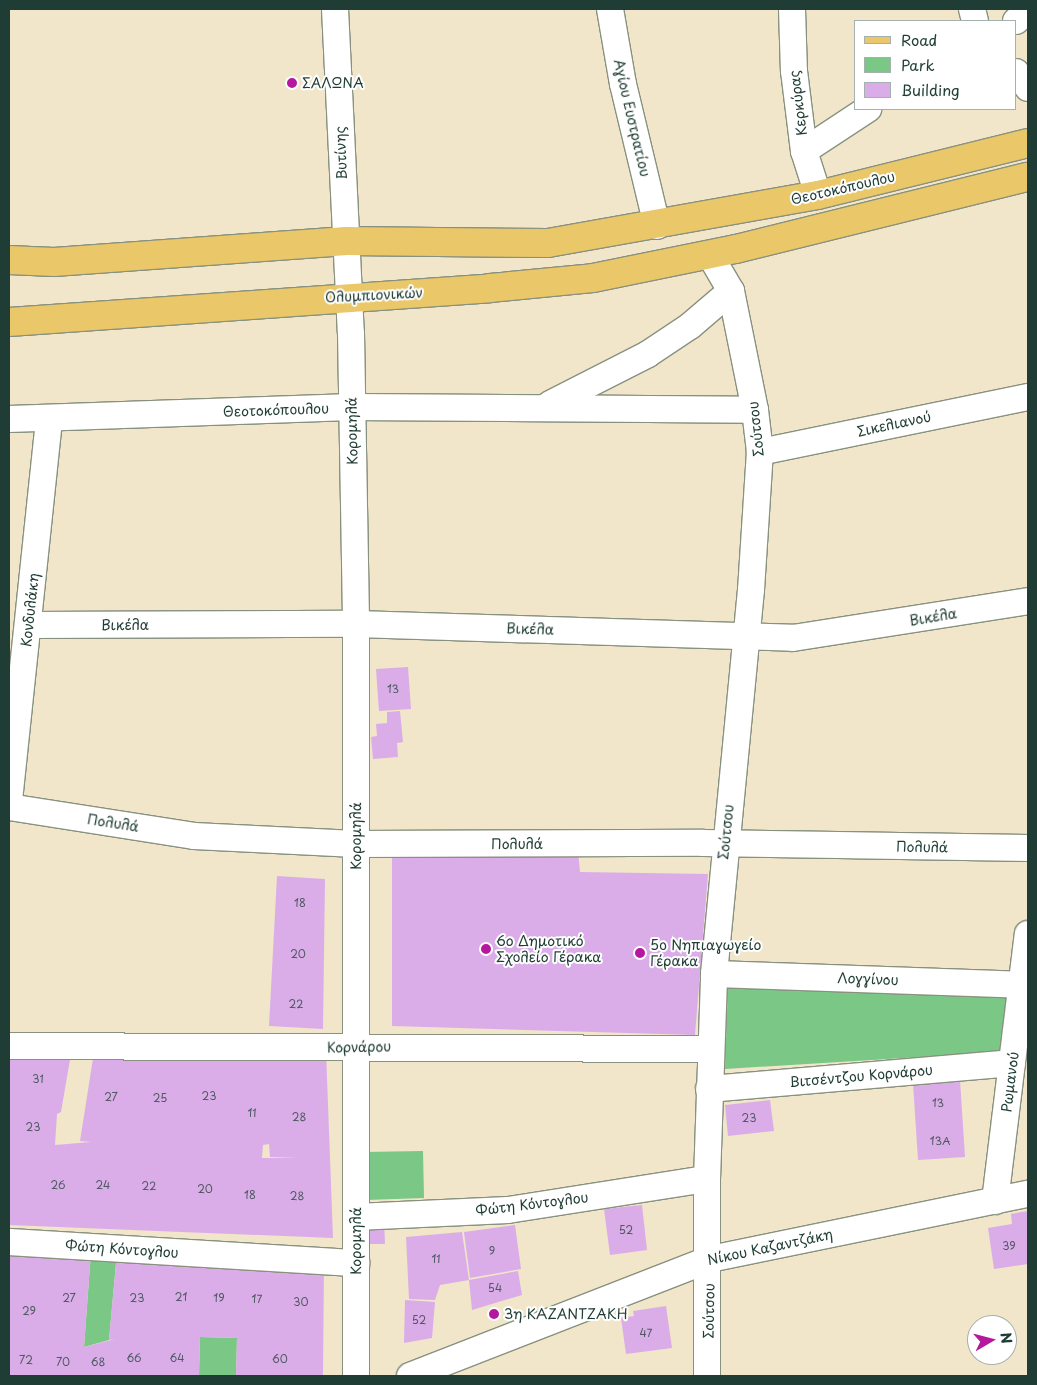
<!DOCTYPE html>
<meta charset="utf-8">
<style>
body{margin:0}
#map{position:relative;width:1037px;height:1385px;overflow:hidden;background:#f1e5ca;font-family:"Playpen Sans",sans-serif}
div>[style]{position:absolute}
.green>*{inset:0;background:#7ac786}
.building>*{inset:0;background:#daade9}
.roads{filter:drop-shadow(1px 0 #88917f) drop-shadow(-1px 0 #88917f) drop-shadow(0 1px #88917f) drop-shadow(0 -1px #88917f)}
.minor>*{height:26px;margin:-13px;padding:0 13px;transform-origin:13px;border-radius:13px;background:#fff}
.major>*{height:28px;margin:-14px;padding:0 14px;transform-origin:14px;border-radius:14px;background:#eac769}
.dots>*{width:14px;height:14px;translate:-50% -50%;box-sizing:border-box;border:2px solid #fff;border-radius:50%}
span{translate:-50% -50%;white-space:nowrap;text-align:center;line-height:1.15;-webkit-text-stroke:4px #fff;paint-order:stroke}
.number-label{font-size:11px;color:#4e5961}
.number-label span{-webkit-text-stroke-width:0}
.poi-label{font-size:14px;color:#1f3d34}
.left{translate:0 -50%;text-align:left}
.street-label{font-size:14px;color:#1f3d34}
.frame{position:absolute;inset:0;border:10px solid #1f3d34;pointer-events:none}
.legend{position:absolute;left:854px;top:20px;width:162px;height:90px;box-sizing:border-box;background:#fff;border:1px solid #a5b1ae;margin:0;padding:6px 9px;list-style:none;font-size:15px;color:#1f3d34}
.legend li{display:flex;align-items:center;gap:10px;height:25px}
.legend b{width:25px;border:1px solid #a5b1ae}
.north{position:absolute;left:967px;top:1315px;width:50px;height:50px;box-sizing:border-box;background:#fff;border:1px solid #a5b1ae;border-radius:50%;rotate:82deg;font-size:14px;font-weight:700;line-height:20px;text-align:center;color:#1f3d34}
.north::after{content:'';display:block;margin:auto;width:18px;height:22px;background:#b5179e;clip-path:polygon(50% 0,100% 100%,50% 72%,0 100%)}
</style>
<div id="map">
<div class="green">
<div style="clip-path:polygon(728px 982px,1008px 991px,1002px 1052px,725px 1069px)"></div>
<div style="clip-path:polygon(423px 1151px,424px 1198px,366px 1200px,365px 1152px)"></div>
<div style="clip-path:polygon(91px 1252px,117px 1252px,109px 1340px,84px 1347px)"></div>
<div style="clip-path:polygon(200px 1337px,237px 1338px,236px 1376px,199px 1376px)"></div>
</div>
<div class="building">
<div style="clip-path:polygon(408px 667px,411px 709px,379px 711px,376px 669px)"></div>
<div style="clip-path:polygon(400px 711px,403px 742px,397px 743px,398px 757px,373px 759px,371px 737px,377px 736px,376px 724px,387px 723px,387px 712px)"></div>
<div style="clip-path:polygon(578px 851px,580px 872px,708px 874px,695px 1035px,392px 1026px,392px 852px)"></div>
<div style="clip-path:polygon(277px 876px,325px 879px,323px 1029px,269px 1026px)"></div>
<div style="clip-path:polygon(evenodd,72px 1048px,61px 1112px,57px 1114px,55px 1145px,91px 1142px,80px 1141px,94px 1052px,326px 1051px,333px 1238px,9px 1225px,9px 1049px,72px 1048px,269px 1144px,270px 1157px,299px 1158px,262px 1158px,263px 1145px,269px 1144px)"></div>
<div style="clip-path:polygon(960px 1080px,965px 1157px,918px 1160px,913px 1083px)"></div>
<div style="clip-path:polygon(770px 1100px,774px 1131px,728px 1136px,725px 1105px)"></div>
<div style="clip-path:polygon(642px 1205px,647px 1250px,610px 1255px,604px 1209px)"></div>
<div style="clip-path:polygon(1028px 1211px,1028px 1264px,994px 1269px,988px 1228px,1012px 1224px,1011px 1214px)"></div>
<div style="clip-path:polygon(366px 1221px,384px 1221px,385px 1244px,366px 1244px)"></div>
<div style="clip-path:polygon(515px 1225px,521px 1269px,470px 1278px,464px 1232px)"></div>
<div style="clip-path:polygon(462px 1232px,469px 1280px,518px 1271px,522px 1295px,472px 1310px,469px 1280px,440px 1285px,435px 1300px,409px 1299px,406px 1237px)"></div>
<div style="clip-path:polygon(9px 1245px,91px 1252px,84px 1347px,115px 1339px,109px 1340px,117px 1252px,324px 1264px,323px 1376px,236px 1376px,237px 1338px,200px 1337px,199px 1376px,9px 1376px)"></div>
<div style="clip-path:polygon(405px 1300px,435px 1302px,432px 1338px,404px 1343px)"></div>
<div style="clip-path:polygon(666px 1306px,672px 1348px,626px 1354px,621px 1318px,634px 1316px,633px 1311px)"></div>
</div>
<div class="roads">
<div class="minor">
<div style="left:335px;top:9px;width:324px;rotate:87.2deg"></div>
<div style="left:351px;top:333px;width:291px;rotate:89deg"></div>
<div style="left:356px;top:624px;width:752px;rotate:90deg"></div>
<div style="left:610px;top:9px;width:76px;rotate:80.2deg"></div>
<div style="left:623px;top:84px;width:146px;rotate:76.5deg"></div>
<div style="left:792px;top:9px;width:62px;rotate:88.2deg"></div>
<div style="left:794px;top:71px;width:81px;rotate:82.9deg"></div>
<div style="left:804px;top:151px;width:46px;rotate:72.3deg"></div>
<div style="left:972px;top:9px;width:12px;rotate:76deg"></div>
<div style="left:1016px;top:21px;width:16px;rotate:-43deg"></div>
<div style="left:1016px;top:72px;width:20px;rotate:53deg"></div>
<div style="left:804px;top:151px;width:77px;rotate:-33.3deg"></div>
<div style="left:550px;top:404px;width:110px;rotate:-27deg"></div>
<div style="left:648px;top:354px;width:50px;rotate:-33.7deg"></div>
<div style="left:690px;top:326px;width:54px;rotate:-40.5deg"></div>
<div style="left:9px;top:419px;width:343px;rotate:-2deg"></div>
<div style="left:352px;top:407px;width:403px;rotate:0.4deg"></div>
<div style="left:760px;top:452px;width:274px;rotate:-11.6deg"></div>
<div style="left:29px;top:625px;width:327px;rotate:-0.2deg"></div>
<div style="left:356px;top:624px;width:437px;rotate:1.8deg"></div>
<div style="left:793px;top:638px;width:238px;rotate:-8.9deg"></div>
<div style="left:9px;top:801px;width:383px;rotate:-84deg"></div>
<div style="left:9px;top:807px;width:187px;rotate:8.9deg"></div>
<div style="left:194px;top:836px;width:162px;rotate:2.8deg"></div>
<div style="left:356px;top:844px;width:347px;rotate:-0.2deg"></div>
<div style="left:703px;top:843px;width:325px;rotate:0.9deg"></div>
<div style="left:714px;top:974px;width:308px;rotate:2deg"></div>
<div style="left:9px;top:1046px;width:701px;rotate:0.25deg"></div>
<div style="left:709px;top:1089px;width:304px;rotate:-4.9deg"></div>
<div style="left:995px;top:1201px;width:269px;rotate:-83deg"></div>
<div style="left:356px;top:1217px;width:152px;rotate:-2.6deg"></div>
<div style="left:508px;top:1210px;width:201px;rotate:-8.9deg"></div>
<div style="left:9px;top:1242px;width:348px;rotate:3.5deg"></div>
<div style="left:410px;top:1376px;width:322px;rotate:-21.3deg"></div>
<div style="left:710px;top:1259px;width:325px;rotate:-11.6deg"></div>
<div style="left:707px;top:1376px;width:197px;rotate:-90deg"></div>
<div style="left:707px;top:1179px;width:205px;rotate:-88deg"></div>
<div style="left:714px;top:974px;width:386px;rotate:-84.5deg"></div>
<div style="left:751px;top:590px;width:138px;rotate:-86.3deg"></div>
<div style="left:760px;top:452px;width:42px;rotate:-96.8deg"></div>
<div style="left:755px;top:410px;width:121px;rotate:-101.4deg"></div>
<div style="left:731px;top:291px;width:42px;rotate:-120.3deg"></div>
</div>
<div class="major">
<div style="left:9px;top:260px;width:45px;rotate:2.5deg"></div>
<div style="left:54px;top:262px;width:293px;rotate:-4.1deg"></div>
<div style="left:346px;top:241px;width:202px;rotate:0.6deg"></div>
<div style="left:548px;top:243px;width:274px;rotate:-10.1deg"></div>
<div style="left:818px;top:195px;width:216px;rotate:-13.9deg"></div>
<div style="left:9px;top:322px;width:482px;rotate:-4deg"></div>
<div style="left:490px;top:288px;width:103px;rotate:-5.5deg"></div>
<div style="left:593px;top:278px;width:146px;rotate:-11.5deg"></div>
<div style="left:736px;top:249px;width:301px;rotate:-13.9deg"></div>
</div>
</div>
<div class="dots">
<div style="left:292px;top:83px;background:#b5179e"></div>
<div style="left:486px;top:949px;background:#b5179e"></div>
<div style="left:640px;top:953px;background:#b5179e"></div>
<div style="left:494px;top:1314px;background:#b5179e"></div>
</div>
<div class="number-label">
<span style="left:393px;top:689px">13</span>
<span style="left:300px;top:903px">18</span>
<span style="left:298px;top:954px">20</span>
<span style="left:296px;top:1004px">22</span>
<span style="left:38px;top:1079px">31</span>
<span style="left:209px;top:1096px">23</span>
<span style="left:111px;top:1097px">27</span>
<span style="left:160px;top:1098px">25</span>
<span style="left:938px;top:1103px">13</span>
<span style="left:252px;top:1113px">11</span>
<span style="left:299px;top:1117px">28</span>
<span style="left:749px;top:1118px">23</span>
<span style="left:33px;top:1127px">23</span>
<span style="left:940px;top:1141px">13Α</span>
<span style="left:58px;top:1185px">26</span>
<span style="left:103px;top:1185px">24</span>
<span style="left:149px;top:1186px">22</span>
<span style="left:205px;top:1189px">20</span>
<span style="left:250px;top:1195px">18</span>
<span style="left:297px;top:1196px">28</span>
<span style="left:626px;top:1230px">52</span>
<span style="left:1009px;top:1246px">39</span>
<span style="left:492px;top:1251px">9</span>
<span style="left:436px;top:1259px">11</span>
<span style="left:495px;top:1288px">54</span>
<span style="left:181px;top:1297px">21</span>
<span style="left:69px;top:1298px">27</span>
<span style="left:137px;top:1298px">23</span>
<span style="left:219px;top:1298px">19</span>
<span style="left:257px;top:1299px">17</span>
<span style="left:301px;top:1302px">30</span>
<span style="left:29px;top:1311px">29</span>
<span style="left:419px;top:1320px">52</span>
<span style="left:646px;top:1333px">47</span>
<span style="left:134px;top:1358px">66</span>
<span style="left:177px;top:1358px">64</span>
<span style="left:280px;top:1359px">60</span>
<span style="left:26px;top:1360px">72</span>
<span style="left:63px;top:1362px">70</span>
<span style="left:98px;top:1362px">68</span>
</div>
<div class="poi-label">
<span class="left" style="left:302px;top:83px">ΣΑΛΩΝΑ</span>
<span class="left" style="left:496px;top:949px">6ο Δημοτικό<br>Σχολείο Γέρακα</span>
<span class="left" style="left:650px;top:953px">5ο Νηπιαγωγείο<br>Γέρακα</span>
<span class="left" style="left:504px;top:1314px">3η ΚΑΖΑΝΤΖΑΚΗ</span>
</div>
<div class="street-label">
<span style="left:798px;top:103px;rotate:-97deg">Κερκύρας</span>
<span style="left:632px;top:118px;rotate:77deg">Αγίου Ευστρατίου</span>
<span style="left:341px;top:153px;rotate:-92deg">Βυτίνης</span>
<span style="left:843px;top:188px;rotate:-13deg">Θεοτοκόπουλου</span>
<span style="left:374px;top:295px;rotate:-3deg">Ολυμπιονικών</span>
<span style="left:276px;top:410px;rotate:-2deg">Θεοτοκόπουλου</span>
<span style="left:894px;top:424px;rotate:-12deg">Σικελιανού</span>
<span style="left:756px;top:429px;rotate:-96deg">Σούτσου</span>
<span style="left:352px;top:431px;rotate:-91deg">Κορομηλά</span>
<span style="left:30px;top:610px;rotate:-84deg">Κονδυλάκη</span>
<span style="left:933px;top:617px;rotate:-9deg">Βικέλα</span>
<span style="left:125px;top:625px">Βικέλα</span>
<span style="left:530px;top:629px;rotate:2deg">Βικέλα</span>
<span style="left:113px;top:823px;rotate:9deg">Πολυλά</span>
<span style="left:726px;top:832px;rotate:-84deg">Σούτσου</span>
<span style="left:356px;top:836px;rotate:-90deg">Κορομηλά</span>
<span style="left:517px;top:844px">Πολυλά</span>
<span style="left:922px;top:847px;rotate:1deg">Πολυλά</span>
<span style="left:868px;top:979px;rotate:2deg">Λογγίνου</span>
<span style="left:359px;top:1047px;rotate:-1deg">Κορνάρου</span>
<span style="left:861px;top:1076px;rotate:-5deg">Βιτσέντζου Κορνάρου</span>
<span style="left:1010px;top:1082px;rotate:-83deg">Ρωμανού</span>
<span style="left:532px;top:1204px;rotate:-7deg">Φώτη Κόντογλου</span>
<span style="left:356px;top:1241px;rotate:-90deg">Κορομηλά</span>
<span style="left:770px;top:1247px;rotate:-12deg">Νίκου Καζαντζάκη</span>
<span style="left:122px;top:1249px;rotate:4deg">Φώτη Κόντογλου</span>
<span style="left:709px;top:1311px;rotate:-89deg">Σούτσου</span>
</div>
<div class="frame"></div>
<ul class="legend">
<li><b style="height:6px;background:#eac769"></b>Road</li>
<li><b style="height:14px;background:#7ac786"></b>Park</li>
<li><b style="height:14px;background:#daade9"></b>Building</li>
</ul>
<div class="north">N</div>
</div>
